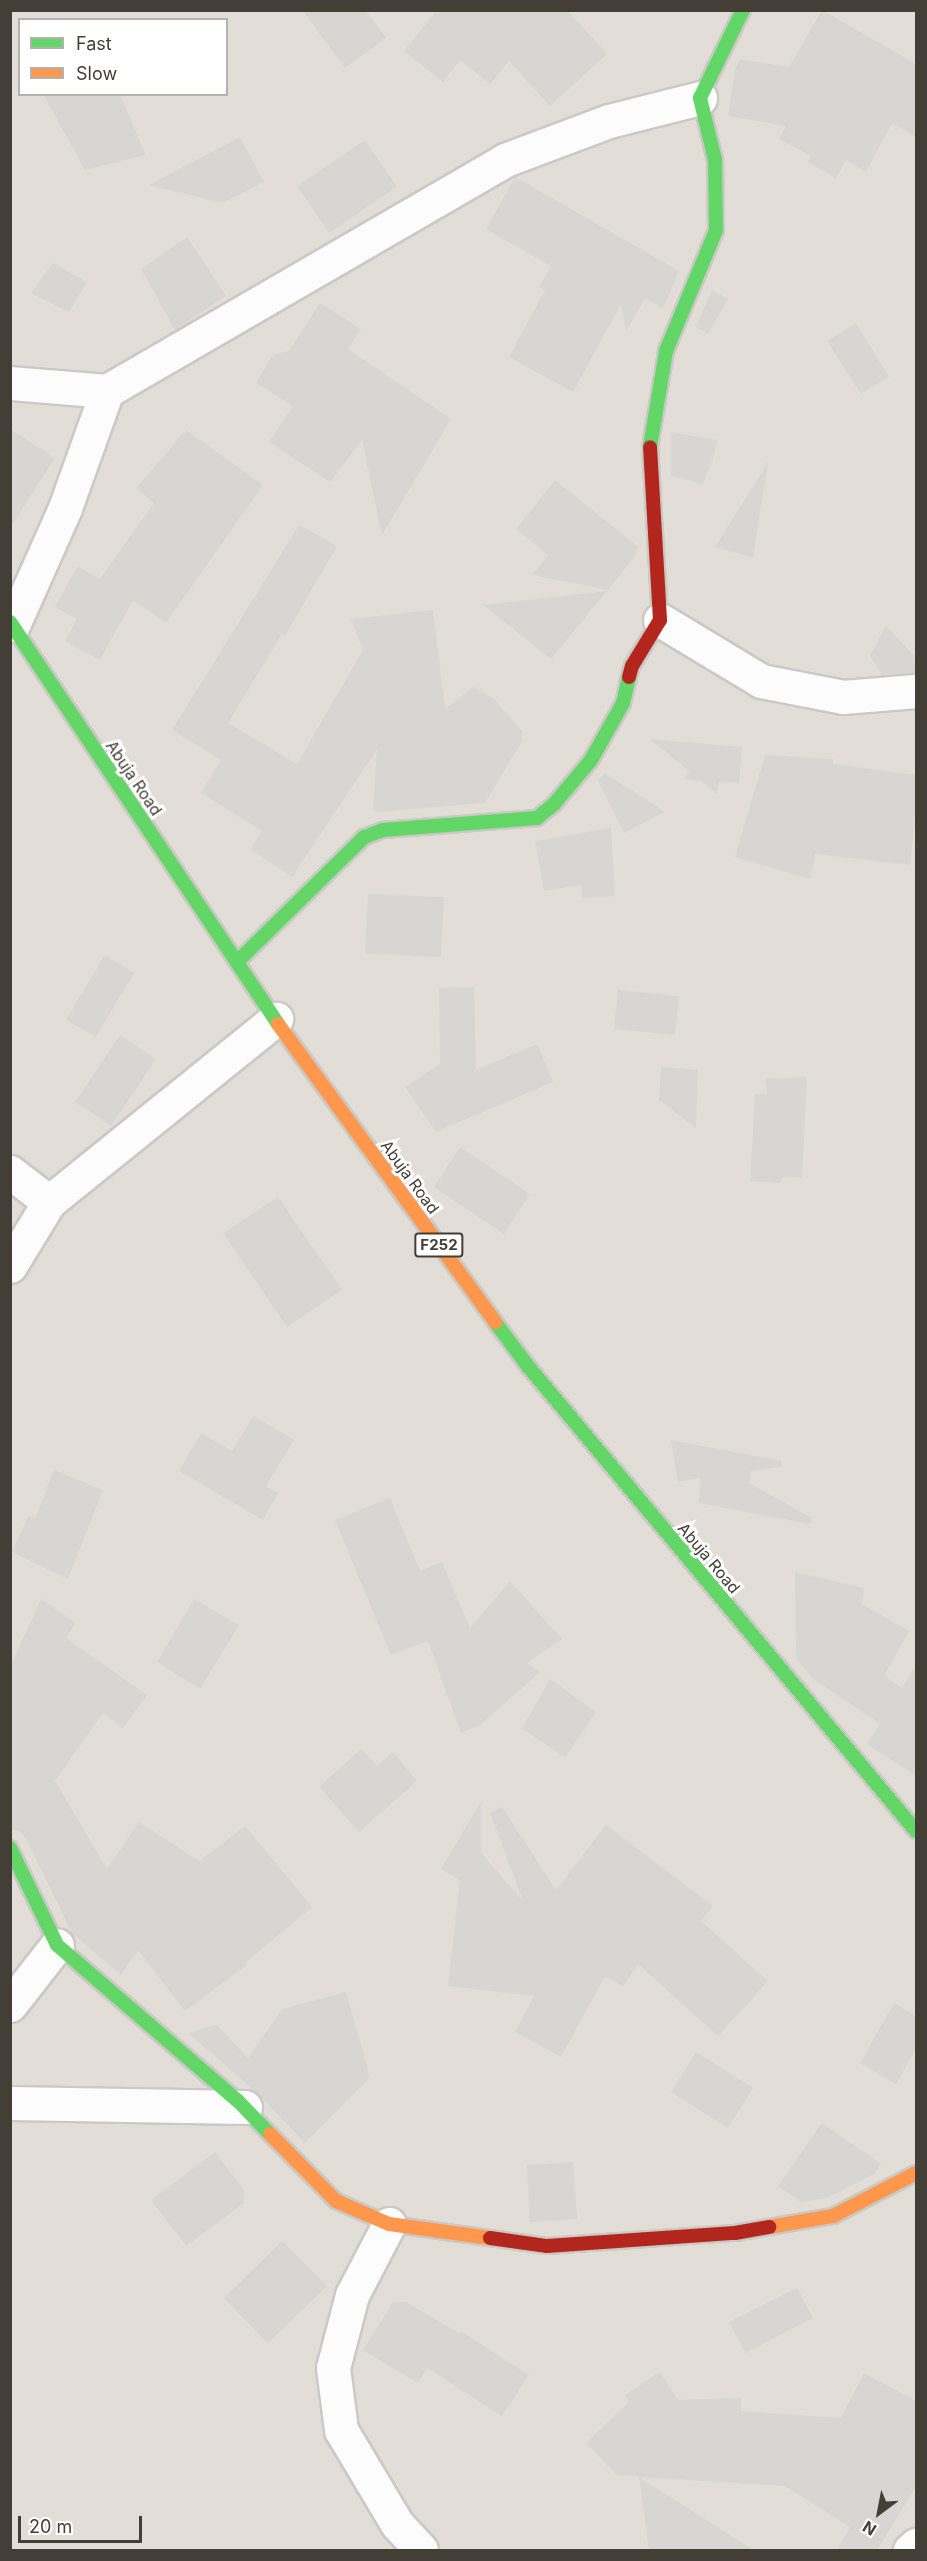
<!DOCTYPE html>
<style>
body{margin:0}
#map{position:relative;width:927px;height:2561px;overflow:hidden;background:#eeede9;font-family:Inter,sans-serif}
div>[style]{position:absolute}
.residential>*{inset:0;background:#e2ded7}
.building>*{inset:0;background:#d8d6d2}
.roads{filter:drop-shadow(2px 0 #cbc9c5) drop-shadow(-2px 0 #cbc9c5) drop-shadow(0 2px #cbc9c5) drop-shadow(0 -2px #cbc9c5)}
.street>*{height:33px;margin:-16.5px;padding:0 16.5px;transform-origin:16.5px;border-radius:16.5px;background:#fcfcfc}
.fast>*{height:14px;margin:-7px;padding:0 7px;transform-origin:7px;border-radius:7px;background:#63d668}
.slow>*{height:14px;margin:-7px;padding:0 7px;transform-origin:7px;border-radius:7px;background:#ff974d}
.jam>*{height:14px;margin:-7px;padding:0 7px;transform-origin:7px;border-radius:7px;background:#b3261e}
span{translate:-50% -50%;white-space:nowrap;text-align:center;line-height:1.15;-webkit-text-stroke:6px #fff;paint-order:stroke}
.shield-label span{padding:2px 4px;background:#fff;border:2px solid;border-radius:4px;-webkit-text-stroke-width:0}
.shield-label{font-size:15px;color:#433e36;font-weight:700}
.street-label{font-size:16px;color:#433e36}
.frame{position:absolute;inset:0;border:12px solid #433e36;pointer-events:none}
.legend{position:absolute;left:18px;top:18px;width:210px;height:78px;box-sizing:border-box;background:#fff;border:2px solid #b4b2af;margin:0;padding:8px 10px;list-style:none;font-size:18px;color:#433e36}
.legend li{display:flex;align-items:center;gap:12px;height:30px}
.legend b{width:30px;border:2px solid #b4b2af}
.north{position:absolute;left:849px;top:2483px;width:60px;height:60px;-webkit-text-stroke:4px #fff;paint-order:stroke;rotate:212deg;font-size:16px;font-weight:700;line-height:24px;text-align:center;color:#433e36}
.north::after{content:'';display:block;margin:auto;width:21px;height:27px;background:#433e36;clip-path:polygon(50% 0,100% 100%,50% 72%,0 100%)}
.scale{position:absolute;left:18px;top:2516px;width:124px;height:27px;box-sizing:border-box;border:3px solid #433e36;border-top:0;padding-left:8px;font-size:18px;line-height:21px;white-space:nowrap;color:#433e36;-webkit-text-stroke:4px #fff;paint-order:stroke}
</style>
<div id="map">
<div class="residential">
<div style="clip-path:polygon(evenodd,11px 11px,916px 11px,916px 2550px,11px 2550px,11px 11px,20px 20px,226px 20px,226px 94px,20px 94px,20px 20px)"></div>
</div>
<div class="building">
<div style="clip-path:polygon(302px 10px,365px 10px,386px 38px,345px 68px)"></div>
<div style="clip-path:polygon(437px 10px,567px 10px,607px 54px,550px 106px,509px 61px,490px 84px,460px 60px,443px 82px,404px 51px)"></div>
<div style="clip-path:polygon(822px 10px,916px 64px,916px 137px,892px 123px,866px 172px,846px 160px,836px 178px,807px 162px,811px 156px,779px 139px,786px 126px,728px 116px,735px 70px,740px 59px,789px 67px)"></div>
<div style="clip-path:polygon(43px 94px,120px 94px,146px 155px,85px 170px)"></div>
<div style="clip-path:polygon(240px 137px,264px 182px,223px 203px,149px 185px)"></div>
<div style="clip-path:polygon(365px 140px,397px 187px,329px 233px,297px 186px)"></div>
<div style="clip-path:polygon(515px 177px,679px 271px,663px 309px,645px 298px,626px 331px,621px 304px,573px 392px,509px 357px,545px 290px,539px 287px,551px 266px,486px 229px)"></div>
<div style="clip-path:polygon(187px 237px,226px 296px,175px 330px,141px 269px)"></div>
<div style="clip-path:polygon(53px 263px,87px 282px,69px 312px,31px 293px)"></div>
<div style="clip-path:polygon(712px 290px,728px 299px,708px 334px,696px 327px)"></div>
<div style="clip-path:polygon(320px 303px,361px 329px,348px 349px,451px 419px,382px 535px,362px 440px,330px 482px,269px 442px,293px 406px,256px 383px,273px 355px,289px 351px)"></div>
<div style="clip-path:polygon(856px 323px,889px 377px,861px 394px,827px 341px)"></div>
<div style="clip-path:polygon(10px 429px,55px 458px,10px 528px)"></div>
<div style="clip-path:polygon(186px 430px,263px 485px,166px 623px,133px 600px,100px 660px,65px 641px,77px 619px,55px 607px,78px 566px,100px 579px,154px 503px,136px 488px)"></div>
<div style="clip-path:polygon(671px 432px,717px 440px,713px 459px,703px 484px,671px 476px)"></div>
<div style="clip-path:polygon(768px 462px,753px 558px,715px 547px)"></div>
<div style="clip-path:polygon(555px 480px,637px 546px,637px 553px,608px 590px,532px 575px,548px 555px,516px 529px)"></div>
<div style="clip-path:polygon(299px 525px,337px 546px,285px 636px,282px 634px,228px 723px,297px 764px,363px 650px,351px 619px,433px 610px,445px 709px,474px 687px,495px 700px,522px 731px,522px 741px,485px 803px,377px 812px,373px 810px,377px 749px,292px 877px,250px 849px,262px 831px,201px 793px,221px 760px,172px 730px)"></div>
<div style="clip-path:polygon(607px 591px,551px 659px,483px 605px)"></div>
<div style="clip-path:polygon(886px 626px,916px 658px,916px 673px,882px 675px,870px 656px)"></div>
<div style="clip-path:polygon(650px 739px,742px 747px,739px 783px,719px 782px,717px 794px,701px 781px,684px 779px,689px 771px)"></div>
<div style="clip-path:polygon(765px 755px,833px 759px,833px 764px,916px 775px,916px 812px,910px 865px,815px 854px,810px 879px,735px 857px)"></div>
<div style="clip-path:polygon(605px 773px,665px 812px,624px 833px,598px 781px)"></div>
<div style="clip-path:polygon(611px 828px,615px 896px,582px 898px,581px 885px,544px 891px,535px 841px)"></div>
<div style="clip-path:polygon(368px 894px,444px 897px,441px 957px,365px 953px)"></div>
<div style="clip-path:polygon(105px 955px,134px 973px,96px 1037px,66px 1020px)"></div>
<div style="clip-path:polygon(474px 987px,476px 1070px,537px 1044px,553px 1082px,436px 1132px,405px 1087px,440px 1064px,439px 988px)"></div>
<div style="clip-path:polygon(618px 990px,679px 996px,675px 1035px,614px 1029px)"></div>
<div style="clip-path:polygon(120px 1035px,156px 1059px,111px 1126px,75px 1102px)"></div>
<div style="clip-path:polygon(661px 1067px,698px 1070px,696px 1128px,659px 1100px)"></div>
<div style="clip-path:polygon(807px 1077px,802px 1178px,784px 1177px,780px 1183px,750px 1181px,755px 1094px,767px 1094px,765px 1079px)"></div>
<div style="clip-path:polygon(460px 1147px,530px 1194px,504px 1234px,434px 1187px)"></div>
<div style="clip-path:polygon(278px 1197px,342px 1290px,287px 1327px,223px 1233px)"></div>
<div style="clip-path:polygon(253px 1416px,294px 1440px,266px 1486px,278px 1493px,263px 1520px,179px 1471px,201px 1433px,232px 1451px)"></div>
<div style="clip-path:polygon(671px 1440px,781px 1461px,781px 1467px,751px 1471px,749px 1483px,812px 1518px,810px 1524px,699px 1503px,700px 1478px,678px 1482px)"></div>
<div style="clip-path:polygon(54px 1470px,103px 1490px,68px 1579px,12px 1552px,29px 1515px,35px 1519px)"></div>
<div style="clip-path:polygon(390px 1498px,420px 1571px,442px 1562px,470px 1628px,510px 1581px,562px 1639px,527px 1663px,540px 1672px,479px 1726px,461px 1733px,428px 1641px,391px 1655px,335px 1520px)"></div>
<div style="clip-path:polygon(795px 1572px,864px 1588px,862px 1604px,909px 1631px,884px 1676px,902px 1688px,916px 1665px,916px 1776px,867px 1744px,880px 1724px,814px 1680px,796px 1658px)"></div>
<div style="clip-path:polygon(41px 1599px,76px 1623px,66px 1638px,147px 1695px,123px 1728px,103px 1713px,55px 1781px,107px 1869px,139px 1822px,199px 1861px,245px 1826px,312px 1907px,245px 1963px,247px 1965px,185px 2011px,138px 1950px,121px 1975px,72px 1933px,27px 1840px,20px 1832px,10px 1829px,10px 1667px)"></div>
<div style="clip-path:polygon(194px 1599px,239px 1625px,200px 1689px,157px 1662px)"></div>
<div style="clip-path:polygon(550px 1679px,596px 1712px,565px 1758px,522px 1728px)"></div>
<div style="clip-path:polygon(361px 1749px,377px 1766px,393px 1752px,417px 1781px,359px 1832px,319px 1787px)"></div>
<div style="clip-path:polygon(481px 1801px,481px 1853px,523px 1901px,490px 1813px,502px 1807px,556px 1890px,606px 1825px,713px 1906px,701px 1921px,768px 1981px,718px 2036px,638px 1964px,623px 1987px,605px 1976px,561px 2057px,515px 2032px,534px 1996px,448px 1986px,460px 1880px,441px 1869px)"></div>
<div style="clip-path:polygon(346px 1992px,370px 2077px,305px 2143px,255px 2091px,188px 2033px,217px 2025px,248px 2058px,282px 2009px)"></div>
<div style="clip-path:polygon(894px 2003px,916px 2016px,916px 2049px,896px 2084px,860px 2063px)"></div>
<div style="clip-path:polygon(696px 2052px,753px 2088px,728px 2128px,671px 2092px)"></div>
<div style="clip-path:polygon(822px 2123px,881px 2164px,874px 2174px,827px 2198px,801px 2202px,778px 2186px)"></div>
<div style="clip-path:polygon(215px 2152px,244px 2190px,244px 2203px,186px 2246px,151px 2200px)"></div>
<div style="clip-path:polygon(573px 2162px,577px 2219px,530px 2222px,527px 2165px)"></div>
<div style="clip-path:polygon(282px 2241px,327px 2286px,268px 2343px,224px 2298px)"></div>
<div style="clip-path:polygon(797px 2288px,813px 2318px,745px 2353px,729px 2322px)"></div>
<div style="clip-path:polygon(393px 2302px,406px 2302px,460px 2334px,462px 2332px,529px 2375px,502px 2416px,427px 2368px,418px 2383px,363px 2350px)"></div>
<div style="clip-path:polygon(660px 2372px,678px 2400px,741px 2398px,741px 2411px,841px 2418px,864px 2373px,916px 2401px,916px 2487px,877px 2550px,837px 2550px,850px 2527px,785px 2486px,639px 2477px,753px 2550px,649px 2550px,639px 2476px,617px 2475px,586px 2443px,629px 2402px,625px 2395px)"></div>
</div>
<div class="roads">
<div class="street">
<div style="left:10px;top:383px;width:97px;rotate:4.7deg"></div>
<div style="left:107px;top:391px;width:460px;rotate:-30.1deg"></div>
<div style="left:505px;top:160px;width:111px;rotate:-20.6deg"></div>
<div style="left:609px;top:121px;width:94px;rotate:-14.2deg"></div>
<div style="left:660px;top:620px;width:118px;rotate:31.1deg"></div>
<div style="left:761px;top:681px;width:84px;rotate:11deg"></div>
<div style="left:843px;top:697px;width:73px;rotate:-4.7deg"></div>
<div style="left:13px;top:625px;width:128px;rotate:-66deg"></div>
<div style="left:65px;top:508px;width:124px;rotate:-70.3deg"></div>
<div style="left:10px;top:1172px;width:49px;rotate:37.6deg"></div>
<div style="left:10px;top:1266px;width:75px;rotate:-58.6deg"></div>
<div style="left:49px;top:1202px;width:292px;rotate:-38.9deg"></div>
<div style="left:10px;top:2005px;width:76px;rotate:-51.9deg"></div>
<div style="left:10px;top:2103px;width:235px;rotate:1deg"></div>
<div style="left:389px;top:2224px;width:80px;rotate:117.5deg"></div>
<div style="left:352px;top:2295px;width:75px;rotate:104.6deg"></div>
<div style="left:333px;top:2368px;width:63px;rotate:82.6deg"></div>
<div style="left:341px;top:2430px;width:109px;rotate:59.2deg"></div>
<div style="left:397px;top:2524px;width:35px;rotate:47deg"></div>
<div style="left:910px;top:2550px;width:8px;rotate:-40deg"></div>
</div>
<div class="fast">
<div style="left:650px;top:447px;width:97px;rotate:-80.5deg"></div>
<div style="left:666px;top:351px;width:131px;rotate:-67.5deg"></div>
<div style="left:716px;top:230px;width:70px;rotate:-90.8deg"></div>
<div style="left:715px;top:160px;width:64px;rotate:-103.6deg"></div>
<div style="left:700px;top:98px;width:98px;rotate:-64deg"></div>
<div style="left:10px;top:622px;width:483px;rotate:56.3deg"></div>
<div style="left:237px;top:962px;width:178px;rotate:-44.5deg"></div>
<div style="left:364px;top:837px;width:20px;rotate:-20deg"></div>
<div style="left:383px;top:830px;width:154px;rotate:-4.5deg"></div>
<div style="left:537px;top:818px;width:22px;rotate:-39deg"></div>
<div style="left:554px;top:804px;width:57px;rotate:-49.9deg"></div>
<div style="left:591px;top:760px;width:65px;rotate:-60.7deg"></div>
<div style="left:623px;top:703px;width:27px;rotate:-77deg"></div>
<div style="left:495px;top:1322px;width:54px;rotate:53.3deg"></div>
<div style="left:527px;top:1365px;width:607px;rotate:50.15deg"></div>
<div style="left:10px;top:1848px;width:108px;rotate:64.1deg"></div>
<div style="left:57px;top:1945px;width:239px;rotate:40.8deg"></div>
<div style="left:238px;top:2101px;width:46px;rotate:45.9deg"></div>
</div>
<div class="slow">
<div style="left:278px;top:1024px;width:369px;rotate:53.9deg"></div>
<div style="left:270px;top:2134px;width:94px;rotate:45.4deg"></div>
<div style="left:336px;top:2201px;width:58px;rotate:23.5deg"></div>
<div style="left:389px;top:2224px;width:102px;rotate:7.9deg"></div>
<div style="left:769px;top:2227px;width:65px;rotate:-9.8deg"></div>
<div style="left:833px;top:2216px;width:93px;rotate:-27.4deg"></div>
</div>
<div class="jam">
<div style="left:629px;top:677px;width:11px;rotate:-75deg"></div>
<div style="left:632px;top:666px;width:54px;rotate:-58.7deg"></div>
<div style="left:660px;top:620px;width:173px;rotate:-93.3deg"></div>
<div style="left:490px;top:2238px;width:58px;rotate:8deg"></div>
<div style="left:547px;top:2246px;width:188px;rotate:-4deg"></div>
<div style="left:735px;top:2233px;width:35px;rotate:-10deg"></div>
</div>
</div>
<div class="shield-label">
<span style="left:439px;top:1245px">F252</span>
</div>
<div class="street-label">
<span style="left:134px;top:778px;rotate:56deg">Abuja Road</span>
<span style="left:410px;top:1177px;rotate:54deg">Abuja Road</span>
<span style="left:709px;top:1558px;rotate:50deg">Abuja Road</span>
</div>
<div class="frame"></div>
<ul class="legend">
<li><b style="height:8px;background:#63d668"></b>Fast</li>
<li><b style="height:8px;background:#ff974d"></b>Slow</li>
</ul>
<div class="north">N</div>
<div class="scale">20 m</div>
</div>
